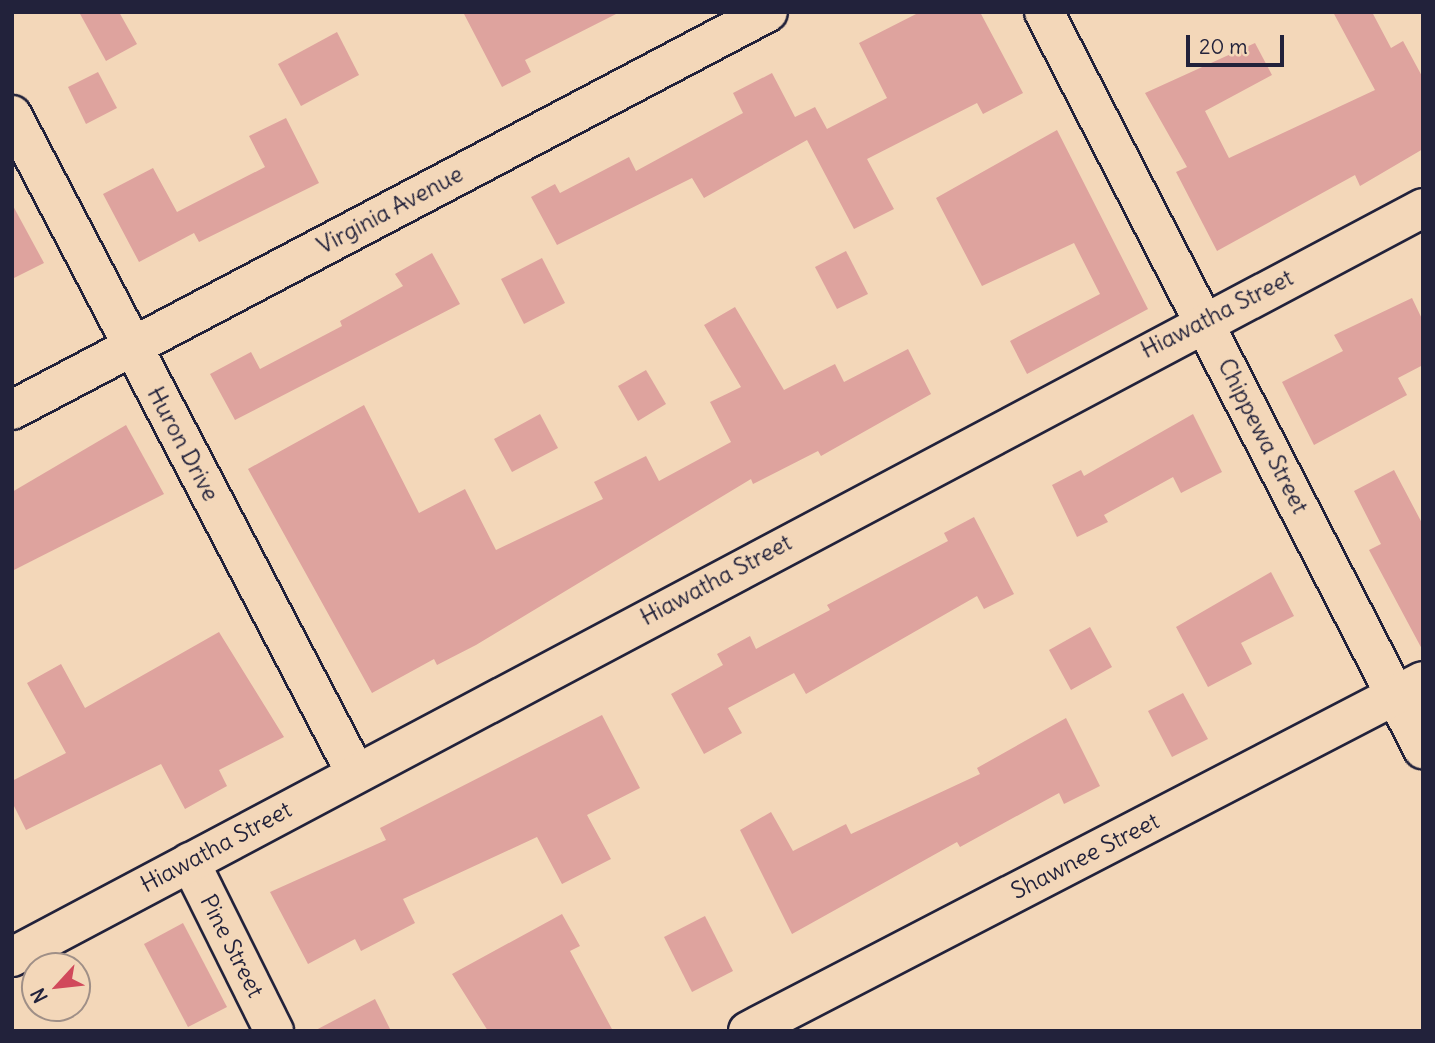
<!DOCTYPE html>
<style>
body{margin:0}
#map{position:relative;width:1435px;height:1043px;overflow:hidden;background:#f3d7b9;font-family:Delius,sans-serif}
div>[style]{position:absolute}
.building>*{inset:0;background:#dea39e}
.roads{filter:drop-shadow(2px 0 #22223b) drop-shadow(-2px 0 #22223b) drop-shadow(0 2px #22223b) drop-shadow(0 -2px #22223b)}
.minor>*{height:38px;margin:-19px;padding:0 19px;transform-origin:19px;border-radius:19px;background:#f3d7b9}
span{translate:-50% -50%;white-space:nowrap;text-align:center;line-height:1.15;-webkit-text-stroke:5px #f3d7b9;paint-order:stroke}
.street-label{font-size:23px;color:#22223b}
.frame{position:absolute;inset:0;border:14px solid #22223b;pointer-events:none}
.north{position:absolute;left:21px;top:952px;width:70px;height:70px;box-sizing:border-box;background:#f3d7b9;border:2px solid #9f8f87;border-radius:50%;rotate:243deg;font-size:19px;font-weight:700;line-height:28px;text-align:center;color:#22223b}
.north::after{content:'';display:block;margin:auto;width:24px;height:32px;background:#d1495b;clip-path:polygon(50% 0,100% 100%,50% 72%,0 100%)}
.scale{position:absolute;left:1186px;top:35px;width:98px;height:32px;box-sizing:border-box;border:4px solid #22223b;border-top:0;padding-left:9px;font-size:21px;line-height:24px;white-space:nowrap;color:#22223b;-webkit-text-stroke:5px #f3d7b9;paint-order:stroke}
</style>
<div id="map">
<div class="building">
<div style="clip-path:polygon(79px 12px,119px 12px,137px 44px,106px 61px)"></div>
<div style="clip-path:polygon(463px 12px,620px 12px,525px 60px,531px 72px,502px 87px)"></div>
<div style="clip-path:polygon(920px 12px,980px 12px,1023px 93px,983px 114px,977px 103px,867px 159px,894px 209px,854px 229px,807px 140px,704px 198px,692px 178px,557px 245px,531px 197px,555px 184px,560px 193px,629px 157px,636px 171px,743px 113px,733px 93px,772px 73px,795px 117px,815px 107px,827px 129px,887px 98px,859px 43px)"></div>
<div style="clip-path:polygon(1333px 12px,1372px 12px,1391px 48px,1403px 41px,1423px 78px,1423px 149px,1360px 186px,1355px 175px,1217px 251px,1176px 172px,1187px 167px,1145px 93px,1255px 43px,1272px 75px,1205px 111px,1229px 158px,1375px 90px)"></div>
<div style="clip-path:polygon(337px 32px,359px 75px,301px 106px,278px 64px)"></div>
<div style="clip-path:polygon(98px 72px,117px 108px,86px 124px,68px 87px)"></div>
<div style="clip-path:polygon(286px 118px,319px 183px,199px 242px,194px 233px,139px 262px,103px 194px,153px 168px,177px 212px,265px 167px,249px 136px)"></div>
<div style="clip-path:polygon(1057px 130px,1148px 309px,1027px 374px,1010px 341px,1100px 294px,1074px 243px,982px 286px,936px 198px)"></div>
<div style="clip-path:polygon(12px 204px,44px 263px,12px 279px)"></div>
<div style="clip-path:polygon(846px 251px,868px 294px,837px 309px,815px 267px)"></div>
<div style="clip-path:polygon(432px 253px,460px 304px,235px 420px,210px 374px,251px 352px,260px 369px,342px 326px,340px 321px,403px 286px,395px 274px)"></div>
<div style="clip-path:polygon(542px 258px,565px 303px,524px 324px,501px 279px)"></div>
<div style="clip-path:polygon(1412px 298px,1423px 321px,1423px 365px,1398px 378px,1407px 395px,1314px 445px,1282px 382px,1343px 351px,1334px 335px)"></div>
<div style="clip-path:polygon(735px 307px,784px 390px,835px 364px,844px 382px,908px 349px,931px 394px,821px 456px,818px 451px,753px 484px,751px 479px,476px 645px,437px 665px,434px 659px,372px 693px,248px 469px,364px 405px,419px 513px,465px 489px,496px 550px,603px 499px,594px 482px,646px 456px,659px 481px,731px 442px,710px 402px,741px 387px,704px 325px)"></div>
<div style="clip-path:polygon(646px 370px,666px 404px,638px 421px,618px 386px)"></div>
<div style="clip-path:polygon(540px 414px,558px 448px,512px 472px,494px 439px)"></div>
<div style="clip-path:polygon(1193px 414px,1222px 472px,1181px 493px,1173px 477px,1104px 515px,1108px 522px,1077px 537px,1052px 485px,1081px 470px,1084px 476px)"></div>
<div style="clip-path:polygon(126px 425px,164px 494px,12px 571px,12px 492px)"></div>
<div style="clip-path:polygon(1394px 470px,1423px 525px,1423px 651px,1369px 550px,1381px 544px,1354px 491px)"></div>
<div style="clip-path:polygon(974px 517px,1014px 594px,984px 609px,977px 596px,806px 694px,794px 673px,728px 708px,742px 733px,704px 754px,671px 694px,723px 665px,717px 654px,750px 636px,756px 649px,830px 610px,827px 605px,948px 541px,944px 533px)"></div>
<div style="clip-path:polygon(1271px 572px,1294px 616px,1241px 643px,1252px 664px,1208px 687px,1176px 627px)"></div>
<div style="clip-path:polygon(1090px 627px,1112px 667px,1071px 690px,1049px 650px)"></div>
<div style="clip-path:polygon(219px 632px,284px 737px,219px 770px,227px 786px,185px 809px,161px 764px,26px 830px,12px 802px,12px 781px,66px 753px,27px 683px,61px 664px,85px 708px)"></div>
<div style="clip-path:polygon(1183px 693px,1208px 739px,1172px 757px,1148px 711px)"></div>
<div style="clip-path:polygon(602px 715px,640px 788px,587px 815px,611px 859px,562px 884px,537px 837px,403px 899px,415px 923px,361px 951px,355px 939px,308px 964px,270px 892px,386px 840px,380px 828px)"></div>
<div style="clip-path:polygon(1066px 718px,1100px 786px,1064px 804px,1059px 793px,960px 847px,957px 842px,792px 934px,740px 830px,771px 812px,793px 851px,846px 824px,851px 834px,980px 774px,977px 768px)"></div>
<div style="clip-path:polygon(562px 914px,580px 946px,570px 951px,613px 1031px,488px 1031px,452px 974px)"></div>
<div style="clip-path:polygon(705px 916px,733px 971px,692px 992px,664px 937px)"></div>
<div style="clip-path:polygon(183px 923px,227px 1007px,188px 1027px,144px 944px)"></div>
<div style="clip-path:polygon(375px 999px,391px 1031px,314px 1031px)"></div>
</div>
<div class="roads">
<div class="minor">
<div style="left:1044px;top:12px;width:829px;rotate:62.79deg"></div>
<div style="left:12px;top:115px;width:741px;rotate:62.43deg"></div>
<div style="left:12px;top:410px;width:854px;rotate:-27.76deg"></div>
<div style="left:190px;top:862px;width:189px;rotate:63.6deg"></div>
<div style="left:12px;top:957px;width:1597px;rotate:-27.96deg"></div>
<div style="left:748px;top:1031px;width:760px;rotate:-27.41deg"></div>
</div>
</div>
<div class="street-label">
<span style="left:390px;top:210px;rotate:-28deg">Virginia Avenue</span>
<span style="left:1217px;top:314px;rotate:-27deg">Hiawatha Street</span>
<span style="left:1263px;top:436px;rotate:63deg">Chippewa Street</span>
<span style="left:183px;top:444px;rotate:62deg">Huron Drive</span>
<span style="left:716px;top:580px;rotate:-28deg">Hiawatha Street</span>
<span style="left:216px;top:847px;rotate:-28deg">Hiawatha Street</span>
<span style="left:1085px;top:856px;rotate:-27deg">Shawnee Street</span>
<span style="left:232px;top:946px;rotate:63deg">Pine Street</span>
</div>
<div class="frame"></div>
<div class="north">N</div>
<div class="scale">20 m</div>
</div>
